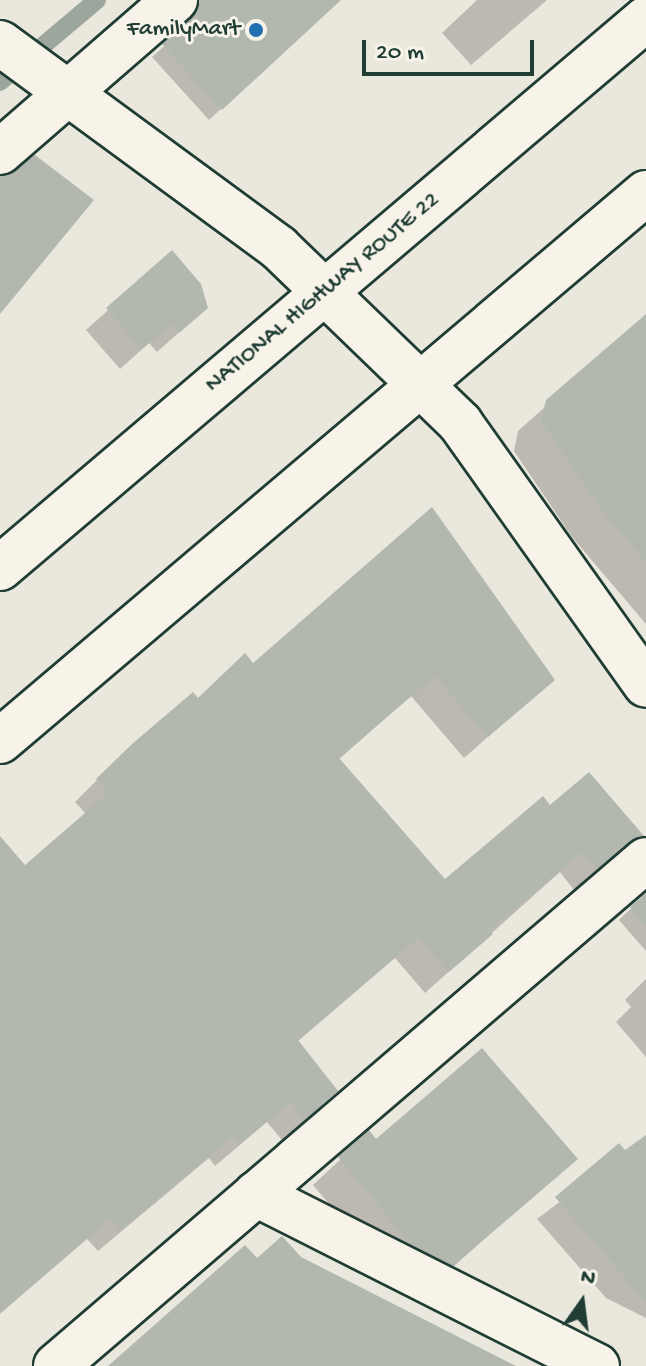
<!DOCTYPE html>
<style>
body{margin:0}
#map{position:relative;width:646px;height:1366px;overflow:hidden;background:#eae8dd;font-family:"Gochi Hand",sans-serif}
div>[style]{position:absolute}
.shadow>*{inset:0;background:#0003}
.stream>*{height:18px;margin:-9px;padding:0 9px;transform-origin:9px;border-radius:9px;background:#9ca69c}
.building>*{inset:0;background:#b2b8ae}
.roads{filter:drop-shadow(2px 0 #1f3d34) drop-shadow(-2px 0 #1f3d34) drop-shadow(0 2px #1f3d34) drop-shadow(0 -2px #1f3d34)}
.minor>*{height:44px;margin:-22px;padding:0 22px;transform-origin:22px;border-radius:22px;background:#f7f3e8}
.tertiary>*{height:44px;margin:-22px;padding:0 22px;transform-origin:22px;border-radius:22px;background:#f7f3e8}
.trunk>*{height:44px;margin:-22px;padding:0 22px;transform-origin:22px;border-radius:22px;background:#f7f3e8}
.dots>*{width:22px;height:22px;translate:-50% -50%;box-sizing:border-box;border:4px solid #f7f3e8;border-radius:50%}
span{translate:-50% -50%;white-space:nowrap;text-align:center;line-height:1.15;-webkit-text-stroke:6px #f7f3e8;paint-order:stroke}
.poi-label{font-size:24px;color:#1f3d34}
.right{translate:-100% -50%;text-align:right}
.street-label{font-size:24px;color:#1f3d34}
.north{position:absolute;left:542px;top:1262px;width:80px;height:80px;-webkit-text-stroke:6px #f7f3e8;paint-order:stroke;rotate:14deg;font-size:22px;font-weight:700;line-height:32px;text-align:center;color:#1f3d34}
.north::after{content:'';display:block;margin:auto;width:28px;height:36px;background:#1f3d34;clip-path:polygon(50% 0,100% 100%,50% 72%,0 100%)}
.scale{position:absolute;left:362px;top:40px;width:172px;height:36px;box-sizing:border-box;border:4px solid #1f3d34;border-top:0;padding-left:10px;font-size:24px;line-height:28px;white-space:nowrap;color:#1f3d34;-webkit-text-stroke:6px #f7f3e8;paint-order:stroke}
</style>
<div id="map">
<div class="shadow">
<div style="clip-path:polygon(202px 0,329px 0,321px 16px,209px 120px,152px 57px,182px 30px)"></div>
<div style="clip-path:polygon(477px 0,547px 0,471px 65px,442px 33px)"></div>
<div style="clip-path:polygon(172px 253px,184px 328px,157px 352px,149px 343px,120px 369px,86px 330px)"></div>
<div style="clip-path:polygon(646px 317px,646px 624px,572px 537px,514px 451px,518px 431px)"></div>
<div style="clip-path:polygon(253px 665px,552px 680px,464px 758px,411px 696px,338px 760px,445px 882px,550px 808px,635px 837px,574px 890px,560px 872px,425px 993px,395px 958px,297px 1042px,336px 1091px,313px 1113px,282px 1140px,267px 1122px,215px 1166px,209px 1158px,98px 1251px,87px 1239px,0 1314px,0 856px,24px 867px,86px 814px,75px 802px,97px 780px,197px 701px)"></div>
<div style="clip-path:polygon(646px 894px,646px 951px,619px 920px)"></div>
<div style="clip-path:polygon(645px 980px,646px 979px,646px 1057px,616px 1022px,631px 1007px,625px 1000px)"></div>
<div style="clip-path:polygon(369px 1133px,376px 1142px,575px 1158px,426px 1291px,386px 1271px,313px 1185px)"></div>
<div style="clip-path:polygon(646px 1137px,646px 1318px,606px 1298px,537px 1219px)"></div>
</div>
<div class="stream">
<div style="left:0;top:82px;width:127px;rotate:-40.2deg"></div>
</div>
<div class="building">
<div style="clip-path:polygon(199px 0,341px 0,222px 110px,162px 44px,192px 18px)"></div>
<div style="clip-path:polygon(35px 155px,94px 200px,0 314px,0 176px)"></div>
<div style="clip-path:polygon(172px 250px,201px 284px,208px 308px,179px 333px,171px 324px,142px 349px,106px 308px)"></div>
<div style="clip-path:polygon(646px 314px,646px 562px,600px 508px,541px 421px,546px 400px)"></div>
<div style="clip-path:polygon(432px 507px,555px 680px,488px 737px,435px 676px,339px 758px,445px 879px,543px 796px,550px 805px,589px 772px,644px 836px,597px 869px,583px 852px,489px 930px,493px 934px,449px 972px,418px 938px,298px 1040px,338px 1091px,305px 1119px,290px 1102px,239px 1145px,232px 1137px,121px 1230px,110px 1218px,0 1313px,0 836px,25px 865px,108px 793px,96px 779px,132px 744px,193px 692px,198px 698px,245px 653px,253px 663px)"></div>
<div style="clip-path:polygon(646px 893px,646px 926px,630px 907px)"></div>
<div style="clip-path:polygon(482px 1048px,578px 1159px,453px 1266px,412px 1245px,338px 1157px,369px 1130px,376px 1139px)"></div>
<div style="clip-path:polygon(646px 1135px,646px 1302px,555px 1197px,619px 1143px,625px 1150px)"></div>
<div style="clip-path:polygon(282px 1236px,301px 1257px,516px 1366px,108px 1366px,245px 1245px,257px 1258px)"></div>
</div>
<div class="roads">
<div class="minor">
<div style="left:0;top:152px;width:232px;rotate:-41deg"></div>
<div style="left:256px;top:1194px;width:382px;rotate:26.8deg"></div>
<div style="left:56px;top:1366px;width:777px;rotate:-40.62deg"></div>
</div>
<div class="tertiary">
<div style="left:0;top:43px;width:346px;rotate:36.3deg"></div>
<div style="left:279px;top:248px;width:252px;rotate:44deg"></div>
<div style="left:460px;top:423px;width:321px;rotate:54.6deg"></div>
</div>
<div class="trunk">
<div style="left:0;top:568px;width:848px;rotate:-40.36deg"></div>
<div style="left:0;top:741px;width:847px;rotate:-40.31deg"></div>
</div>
</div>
<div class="dots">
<div style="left:256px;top:30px;background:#1f6fb2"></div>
</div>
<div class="poi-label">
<span class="right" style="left:240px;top:30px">FamilyMart</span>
</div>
<div class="street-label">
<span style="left:323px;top:293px;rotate:-40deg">NATIONAL HIGHWAY ROUTE 22</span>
</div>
<div class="north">N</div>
<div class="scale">20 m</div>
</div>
